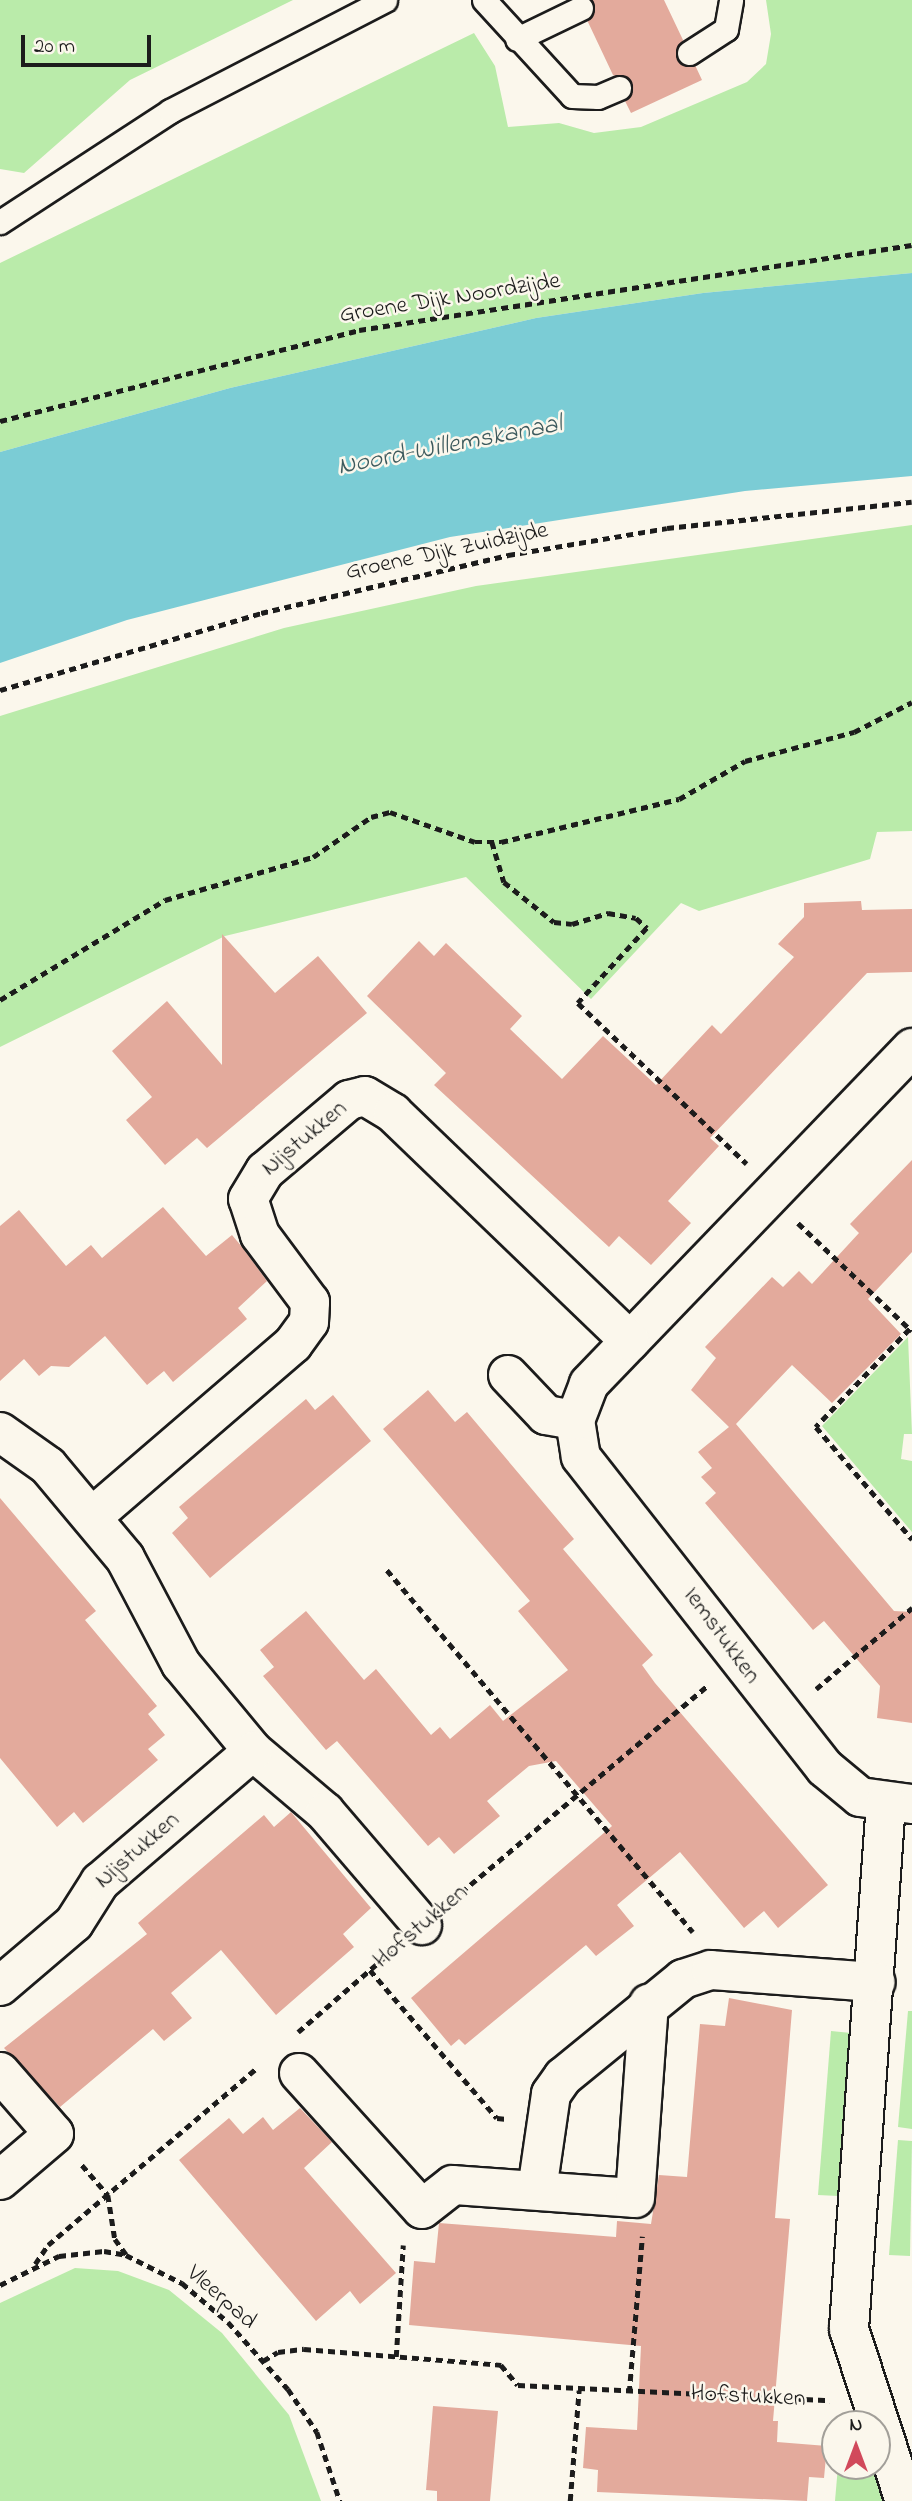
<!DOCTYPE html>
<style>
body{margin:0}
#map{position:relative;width:912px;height:2501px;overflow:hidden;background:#fbf7ec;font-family:"Indie Flower",sans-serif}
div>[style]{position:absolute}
.green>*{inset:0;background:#baebaa}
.water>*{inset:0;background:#7bccd5}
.building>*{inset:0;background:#e3aa9c}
.path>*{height:4.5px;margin-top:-2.25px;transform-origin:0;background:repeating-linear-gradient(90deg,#1c1c1c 0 7px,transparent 0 12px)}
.roads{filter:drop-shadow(2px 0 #1c1c1c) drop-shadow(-2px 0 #1c1c1c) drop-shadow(0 2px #1c1c1c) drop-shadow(0 -2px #1c1c1c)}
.service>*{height:23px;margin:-11.5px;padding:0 11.5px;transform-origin:11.5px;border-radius:11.5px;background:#fbf7ec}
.minor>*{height:38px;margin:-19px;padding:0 19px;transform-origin:19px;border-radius:19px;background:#fbf7ec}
span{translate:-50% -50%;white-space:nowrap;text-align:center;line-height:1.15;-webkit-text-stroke:5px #fbf7ec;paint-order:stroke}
.street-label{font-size:24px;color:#1c1c1c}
.water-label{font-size:26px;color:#3d5a5d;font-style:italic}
.north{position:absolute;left:821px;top:2410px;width:70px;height:70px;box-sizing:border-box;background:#fbf7ec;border:2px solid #a29f99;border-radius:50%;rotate:0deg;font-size:19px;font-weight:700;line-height:28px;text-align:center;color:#1c1c1c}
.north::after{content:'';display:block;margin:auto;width:24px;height:32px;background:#d1495b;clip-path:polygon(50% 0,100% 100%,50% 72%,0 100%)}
.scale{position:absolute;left:21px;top:35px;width:130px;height:32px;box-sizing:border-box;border:4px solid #1c1c1c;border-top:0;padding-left:9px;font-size:21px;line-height:24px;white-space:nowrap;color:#1c1c1c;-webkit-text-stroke:5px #fbf7ec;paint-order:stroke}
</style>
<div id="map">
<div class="green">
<div style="clip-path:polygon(0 0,293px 0,130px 80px,24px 173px,0 169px)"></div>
<div style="clip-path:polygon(766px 0,912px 0,912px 273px,703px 293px,536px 318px,230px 388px,0 452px,0 263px,474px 33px,495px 66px,508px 127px,559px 123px,594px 133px,641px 127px,747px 82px,766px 64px,771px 34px)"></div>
<div style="clip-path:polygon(912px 525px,912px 831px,877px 832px,870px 859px,699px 911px,681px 903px,591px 999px,466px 877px,225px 936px,0 1047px,0 716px,284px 628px,476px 586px)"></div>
<div style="clip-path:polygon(908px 1337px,912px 1434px,904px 1434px,901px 1459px,912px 1461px,912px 1532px,822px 1426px)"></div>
<div style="clip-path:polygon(908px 2011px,912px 2011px,912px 2129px,898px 2127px)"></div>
<div style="clip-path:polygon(831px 2031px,851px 2033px,838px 2196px,818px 2195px)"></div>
<div style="clip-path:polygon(898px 2140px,912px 2141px,910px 2256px,889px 2255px)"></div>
<div style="clip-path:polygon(75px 2268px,118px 2271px,169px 2290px,222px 2333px,289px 2415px,321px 2501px,0 2501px,0 2303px)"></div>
<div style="clip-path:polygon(838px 2466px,871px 2466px,883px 2501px,835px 2501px)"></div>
</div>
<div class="water">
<div style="clip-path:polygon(912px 273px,912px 476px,745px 491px,450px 537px,127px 620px,0 663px,0 452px,230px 388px,536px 318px,703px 293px)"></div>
</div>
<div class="building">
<div style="clip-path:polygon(592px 0,664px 0,683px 40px,677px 60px,695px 65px,702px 80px,631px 113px,625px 101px,632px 82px,613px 75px,587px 20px)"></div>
<div style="clip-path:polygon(861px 901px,862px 910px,912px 909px,912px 972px,867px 973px,710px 1138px,719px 1146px,668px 1201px,691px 1223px,651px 1265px,619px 1236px,609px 1247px,434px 1085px,446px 1073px,367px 996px,419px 941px,434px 956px,446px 943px,522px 1016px,510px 1029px,562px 1079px,603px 1036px,656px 1085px,712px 1025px,721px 1034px,794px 957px,778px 944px,804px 917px,804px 903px)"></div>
<div style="clip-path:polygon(222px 934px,275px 993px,318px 956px,367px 1013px,207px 1148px,197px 1138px,165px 1165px,126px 1120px,152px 1097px,112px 1051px,167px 1001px,222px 1065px)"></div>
<div style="clip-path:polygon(912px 1160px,912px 1252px,868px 1299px,901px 1334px,832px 1403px,792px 1365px,736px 1424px,894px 1611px,912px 1612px,912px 1723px,877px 1718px,880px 1686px,824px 1621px,813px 1630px,705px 1503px,716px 1493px,701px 1477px,712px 1468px,698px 1452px,729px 1427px,691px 1390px,716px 1358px,705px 1347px,772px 1277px,783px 1287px,799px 1271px,812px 1284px,859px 1233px,850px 1224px)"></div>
<div style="clip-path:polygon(163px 1207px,206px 1256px,232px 1235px,242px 1247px,267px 1281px,238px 1308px,247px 1319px,173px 1382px,164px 1371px,147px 1385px,105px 1336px,69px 1367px,51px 1366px,39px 1376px,24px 1359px,0 1381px,0 1226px,19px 1210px,66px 1266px,91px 1245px,102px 1258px)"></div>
<div style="clip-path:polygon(428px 1390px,455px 1422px,467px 1412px,574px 1539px,563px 1549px,653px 1655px,642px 1665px,655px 1683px,828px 1885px,778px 1928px,764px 1911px,744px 1928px,680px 1852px,617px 1905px,634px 1926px,596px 1956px,586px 1945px,465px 2045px,459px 2039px,451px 2046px,411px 1998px,612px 1826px,556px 1761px,529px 1766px,487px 1801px,500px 1816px,454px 1854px,439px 1837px,428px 1846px,337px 1741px,326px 1750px,263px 1676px,274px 1667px,260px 1650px,306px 1611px,364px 1680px,376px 1669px,431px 1735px,440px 1727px,450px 1739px,490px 1705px,503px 1721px,568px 1670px,518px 1611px,530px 1601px,383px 1429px)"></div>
<div style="clip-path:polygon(333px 1395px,371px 1441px,210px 1578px,172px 1533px,188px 1518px,179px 1507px,306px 1399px,315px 1410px)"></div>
<div style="clip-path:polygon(0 1498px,96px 1611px,85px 1620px,157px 1706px,148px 1714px,165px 1735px,148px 1749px,158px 1760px,83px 1823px,74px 1812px,57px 1827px,0 1758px)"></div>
<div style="clip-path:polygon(291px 1812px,371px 1908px,343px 1934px,354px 1947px,276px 2015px,221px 1950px,171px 1993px,192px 2018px,164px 2041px,153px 2029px,60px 2107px,4px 2048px,147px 1934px,138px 1923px,264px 1815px,274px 1827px)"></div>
<div style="clip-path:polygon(729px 1998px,792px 2010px,776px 2205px,775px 2218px,790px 2219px,773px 2421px,778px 2421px,777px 2442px,827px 2446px,824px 2478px,809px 2477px,807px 2501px,597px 2492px,598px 2470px,583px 2468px,586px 2427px,637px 2430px,641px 2346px,409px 2325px,414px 2261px,435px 2263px,439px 2223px,616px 2237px,617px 2221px,651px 2224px,659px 2175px,687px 2177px,700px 2024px,725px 2026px)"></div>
<div style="clip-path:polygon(300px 2108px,332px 2142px,304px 2168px,396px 2273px,360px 2304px,350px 2291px,316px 2321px,179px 2160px,229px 2118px,243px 2134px,263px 2117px,273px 2130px)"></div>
<div style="clip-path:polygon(433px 2406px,498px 2411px,490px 2501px,437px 2501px,437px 2491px,426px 2490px)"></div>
</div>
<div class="path">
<div style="left:0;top:421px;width:370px;rotate:-14.2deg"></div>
<div style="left:359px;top:330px;width:559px;rotate:-8.74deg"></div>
<div style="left:0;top:690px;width:272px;rotate:-16.4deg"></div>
<div style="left:261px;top:613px;width:254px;rotate:-13.2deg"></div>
<div style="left:508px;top:555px;width:161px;rotate:-9.6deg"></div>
<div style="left:667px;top:528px;width:246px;rotate:-6.1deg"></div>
<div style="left:492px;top:842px;width:42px;rotate:73.3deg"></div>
<div style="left:504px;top:882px;width:64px;rotate:38.7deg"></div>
<div style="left:554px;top:922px;width:18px;rotate:6deg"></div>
<div style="left:572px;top:924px;width:38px;rotate:-17deg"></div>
<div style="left:608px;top:913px;width:28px;rotate:10deg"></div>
<div style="left:636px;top:918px;width:15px;rotate:42deg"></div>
<div style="left:647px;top:928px;width:102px;rotate:132.6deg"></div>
<div style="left:578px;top:1003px;width:233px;rotate:43.6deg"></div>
<div style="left:0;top:1000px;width:193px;rotate:-31.2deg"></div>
<div style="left:165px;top:900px;width:154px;rotate:-16.2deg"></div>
<div style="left:313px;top:857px;width:70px;rotate:-34.6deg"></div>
<div style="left:371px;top:817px;width:20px;rotate:-15deg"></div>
<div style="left:390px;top:812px;width:90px;rotate:19.4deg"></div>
<div style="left:475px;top:842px;width:26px"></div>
<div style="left:501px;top:842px;width:183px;rotate:-13.6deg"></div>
<div style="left:679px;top:799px;width:76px;rotate:-29.9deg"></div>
<div style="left:745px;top:761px;width:113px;rotate:-14.9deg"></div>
<div style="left:854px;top:732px;width:65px;rotate:-27.3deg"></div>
<div style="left:798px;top:1223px;width:157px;rotate:43.5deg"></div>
<div style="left:910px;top:1329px;width:136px;rotate:133.8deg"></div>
<div style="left:816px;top:1427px;width:148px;rotate:49.4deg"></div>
<div style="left:387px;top:1570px;width:474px;rotate:49.8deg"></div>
<div style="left:816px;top:1689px;width:126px;rotate:-40.2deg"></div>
<div style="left:452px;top:1900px;width:334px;rotate:-40deg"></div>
<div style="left:370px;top:1970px;width:195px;rotate:49.4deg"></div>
<div style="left:497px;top:2118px;width:10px;rotate:6deg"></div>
<div style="left:298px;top:2032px;width:124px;rotate:-40.8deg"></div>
<div style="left:82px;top:2165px;width:40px;rotate:49deg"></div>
<div style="left:108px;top:2195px;width:45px;rotate:81deg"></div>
<div style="left:115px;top:2239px;width:19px;rotate:54deg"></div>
<div style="left:35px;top:2264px;width:23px;rotate:-56deg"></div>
<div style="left:48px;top:2245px;width:274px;rotate:-40.3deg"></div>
<div style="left:0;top:2285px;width:66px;rotate:-26.2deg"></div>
<div style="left:59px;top:2256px;width:45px;rotate:-6.3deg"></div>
<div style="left:104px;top:2251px;width:22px;rotate:10deg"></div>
<div style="left:126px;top:2255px;width:63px;rotate:26.6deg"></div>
<div style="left:182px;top:2283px;width:60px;rotate:40.3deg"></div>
<div style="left:228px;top:2322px;width:90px;rotate:48.2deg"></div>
<div style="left:288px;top:2389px;width:52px;rotate:56deg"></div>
<div style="left:317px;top:2432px;width:73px;rotate:71.6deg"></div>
<div style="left:396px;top:2357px;width:112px;rotate:-86.4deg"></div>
<div style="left:263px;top:2361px;width:17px;rotate:-31deg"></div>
<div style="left:278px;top:2352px;width:26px;rotate:-7deg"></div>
<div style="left:304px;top:2349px;width:198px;rotate:4.6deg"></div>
<div style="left:501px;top:2365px;width:26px;rotate:50deg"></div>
<div style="left:518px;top:2385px;width:312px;rotate:2.8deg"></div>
<div style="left:629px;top:2393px;width:157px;rotate:-85.2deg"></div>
<div style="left:570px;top:2501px;width:111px;rotate:-85.4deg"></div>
</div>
<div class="roads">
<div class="service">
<div style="left:484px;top:0;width:130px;rotate:47.5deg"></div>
<div style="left:572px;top:96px;width:26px;rotate:2deg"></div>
<div style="left:598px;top:97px;width:23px;rotate:-23deg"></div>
<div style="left:517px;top:39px;width:71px;rotate:-25.8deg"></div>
<div style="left:689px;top:53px;width:44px;rotate:-33deg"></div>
<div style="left:726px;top:29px;width:29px;rotate:-80deg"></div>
<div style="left:0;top:222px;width:203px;rotate:-33.1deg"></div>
<div style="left:170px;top:111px;width:242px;rotate:-27.3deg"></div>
</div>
<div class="minor">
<div style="left:912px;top:1048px;width:466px;rotate:133.9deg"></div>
<div style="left:589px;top:1384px;width:39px;rotate:111deg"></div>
<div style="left:575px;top:1420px;width:37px;rotate:81deg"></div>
<div style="left:581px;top:1457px;width:395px;rotate:51.9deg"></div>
<div style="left:825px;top:1768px;width:45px;rotate:39.6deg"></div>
<div style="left:860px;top:1797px;width:52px;rotate:7.7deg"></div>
<div style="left:508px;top:1375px;width:55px;rotate:46.5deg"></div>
<div style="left:546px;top:1415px;width:29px;rotate:10deg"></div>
<div style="left:0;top:1432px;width:59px;rotate:35.3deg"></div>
<div style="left:48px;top:1466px;width:120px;rotate:50.1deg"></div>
<div style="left:125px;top:1558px;width:120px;rotate:62.2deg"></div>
<div style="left:181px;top:1664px;width:113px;rotate:50.4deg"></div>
<div style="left:253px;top:1751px;width:94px;rotate:40.3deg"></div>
<div style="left:325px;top:1812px;width:149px;rotate:49.4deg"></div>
<div style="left:92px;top:1517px;width:265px;rotate:-40.7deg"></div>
<div style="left:293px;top:1344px;width:27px;rotate:-54deg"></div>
<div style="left:309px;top:1322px;width:20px;rotate:-87deg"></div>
<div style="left:310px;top:1302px;width:84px;rotate:-126.7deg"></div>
<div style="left:260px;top:1235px;width:38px;rotate:-108deg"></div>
<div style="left:248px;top:1199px;width:33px;rotate:-59deg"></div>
<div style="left:265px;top:1171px;width:110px;rotate:-40.2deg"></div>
<div style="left:349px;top:1100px;width:16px;rotate:-14deg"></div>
<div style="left:365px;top:1096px;width:33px;rotate:31deg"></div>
<div style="left:393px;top:1113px;width:329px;rotate:43.9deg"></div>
<div style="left:886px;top:1802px;width:528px;rotate:94.02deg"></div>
<div style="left:849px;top:2329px;width:181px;rotate:72deg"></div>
<div style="left:0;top:1986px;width:97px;rotate:-40.4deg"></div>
<div style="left:74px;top:1923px;width:49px;rotate:-57.6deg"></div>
<div style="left:100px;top:1882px;width:201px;rotate:-40.6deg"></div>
<div style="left:0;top:2072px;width:82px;rotate:48.9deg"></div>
<div style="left:54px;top:2134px;width:71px;rotate:139.6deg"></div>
<div style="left:299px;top:2073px;width:183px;rotate:47.9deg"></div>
<div style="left:422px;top:2209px;width:39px;rotate:-38deg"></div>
<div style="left:453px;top:2185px;width:182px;rotate:4.1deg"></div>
<div style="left:635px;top:2198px;width:195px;rotate:-85.9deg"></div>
<div style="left:537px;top:2190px;width:97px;rotate:-81.7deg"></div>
<div style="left:551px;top:2094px;width:21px;rotate:-55deg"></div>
<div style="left:563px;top:2077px;width:155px;rotate:-39.2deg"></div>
<div style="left:683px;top:1979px;width:29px;rotate:-18deg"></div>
<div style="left:711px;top:1970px;width:165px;rotate:4.2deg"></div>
</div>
</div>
<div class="street-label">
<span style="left:450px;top:299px;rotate:-9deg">Groene Dijk Noordzijde</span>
<span style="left:447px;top:552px;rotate:-12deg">Groene Dijk Zuidzijde</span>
<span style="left:305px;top:1139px;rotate:-40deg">Nijstukken</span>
<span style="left:721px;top:1636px;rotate:54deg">Iemstukken</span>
<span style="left:138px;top:1851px;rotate:-41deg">Nijstukken</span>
<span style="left:421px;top:1927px;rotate:-40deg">Hofstukken</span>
<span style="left:221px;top:2298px;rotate:41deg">Vleerpad</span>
<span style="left:748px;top:2397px;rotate:3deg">Hofstukken</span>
</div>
<div class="water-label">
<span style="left:450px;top:447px;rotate:-11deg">Noord-Willemskanaal</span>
</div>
<div class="north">N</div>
<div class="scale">20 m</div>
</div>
